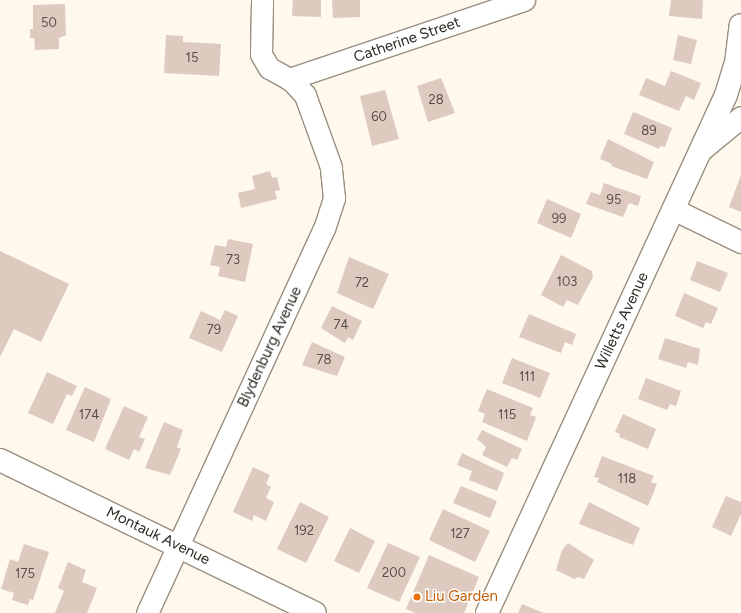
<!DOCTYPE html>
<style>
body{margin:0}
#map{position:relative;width:741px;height:613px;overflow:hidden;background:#fff8ed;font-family:Figtree,sans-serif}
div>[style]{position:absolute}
.building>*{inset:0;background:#decabe}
.roads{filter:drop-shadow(1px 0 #998f7e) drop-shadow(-1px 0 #998f7e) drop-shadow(0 1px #998f7e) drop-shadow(0 -1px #998f7e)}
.minor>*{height:21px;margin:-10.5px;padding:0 10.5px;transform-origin:10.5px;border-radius:10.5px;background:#fff}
.tertiary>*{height:22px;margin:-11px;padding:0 11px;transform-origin:11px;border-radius:11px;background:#fff}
.secondary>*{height:22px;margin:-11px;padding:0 11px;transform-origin:11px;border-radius:11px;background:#fff}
.dots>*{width:11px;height:11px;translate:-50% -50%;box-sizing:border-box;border:2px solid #fff;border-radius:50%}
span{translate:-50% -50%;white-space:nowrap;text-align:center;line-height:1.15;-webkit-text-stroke:3px #fff;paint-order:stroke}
.number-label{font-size:13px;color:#595149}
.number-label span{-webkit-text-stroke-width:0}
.street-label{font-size:15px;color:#2d2922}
.food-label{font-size:15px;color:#c56008}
.left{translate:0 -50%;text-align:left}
</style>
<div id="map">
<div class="building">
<div style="clip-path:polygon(293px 0,321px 0,321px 17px,292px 16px)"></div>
<div style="clip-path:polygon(332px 0,360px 0,360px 17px,333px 18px)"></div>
<div style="clip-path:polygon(671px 0,703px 0,702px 19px,669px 16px)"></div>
<div style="clip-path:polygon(65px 4px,66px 35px,59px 38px,59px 49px,35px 50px,34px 38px,30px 38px,30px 29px,33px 29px,33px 5px)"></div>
<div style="clip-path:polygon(166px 35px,183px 36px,183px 42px,221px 44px,219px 76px,164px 73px)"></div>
<div style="clip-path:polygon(678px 35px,697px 40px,691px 64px,673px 60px)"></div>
<div style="clip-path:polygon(671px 71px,701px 83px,694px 100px,686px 96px,679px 111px,639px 95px,646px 78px,665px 86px)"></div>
<div style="clip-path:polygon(441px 78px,455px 113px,428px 122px,417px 86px)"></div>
<div style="clip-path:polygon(385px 90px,399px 139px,372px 146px,360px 96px)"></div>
<div style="clip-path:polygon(633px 112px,672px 128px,665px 147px,660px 146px,659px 149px,624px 134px)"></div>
<div style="clip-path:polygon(608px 139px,654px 162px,647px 179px,611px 166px,612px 164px,600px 159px)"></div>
<div style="clip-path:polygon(270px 171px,272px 178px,277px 177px,280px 190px,275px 191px,277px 199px,241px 208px,238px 193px,255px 189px,252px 176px)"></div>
<div style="clip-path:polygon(741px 175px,741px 212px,729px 207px)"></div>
<div style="clip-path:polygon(604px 183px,641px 196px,638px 206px,629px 203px,623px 217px,586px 204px,591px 192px,600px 195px)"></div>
<div style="clip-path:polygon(547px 199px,581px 214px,571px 238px,537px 223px)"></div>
<div style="clip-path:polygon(228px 239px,253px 244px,245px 282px,218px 276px,220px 267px,210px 265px,215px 245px,226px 247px)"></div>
<div style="clip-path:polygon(0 251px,69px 284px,41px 342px,14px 329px,0 357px)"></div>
<div style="clip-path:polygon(561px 255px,592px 271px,593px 277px,578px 305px,567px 300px,563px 307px,541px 295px)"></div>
<div style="clip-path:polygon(349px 257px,389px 274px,373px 309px,337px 293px)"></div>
<div style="clip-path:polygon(697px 261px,728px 273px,720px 292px,690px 280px)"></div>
<div style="clip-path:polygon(684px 293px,718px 308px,711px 324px,706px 322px,703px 328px,675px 316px)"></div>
<div style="clip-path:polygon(332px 306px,362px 321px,353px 340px,348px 337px,345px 343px,321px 328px)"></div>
<div style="clip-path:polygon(225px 310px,238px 316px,222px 352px,189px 338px,201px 311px,220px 320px)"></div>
<div style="clip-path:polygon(529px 314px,576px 334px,572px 345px,565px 342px,561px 353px,519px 337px)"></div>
<div style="clip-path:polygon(665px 338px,700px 349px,698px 365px,688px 362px,686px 368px,658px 359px)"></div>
<div style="clip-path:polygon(312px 342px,345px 357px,337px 376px,302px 365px)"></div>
<div style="clip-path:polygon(512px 358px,550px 373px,540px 398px,502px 383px)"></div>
<div style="clip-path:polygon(47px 372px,77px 386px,72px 396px,67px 394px,53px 424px,28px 413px)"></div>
<div style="clip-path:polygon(646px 378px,681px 391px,676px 406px,670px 404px,667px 410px,638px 399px)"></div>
<div style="clip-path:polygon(85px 387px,111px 399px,94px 442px,66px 430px)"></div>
<div style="clip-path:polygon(487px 389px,533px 408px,530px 415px,536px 417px,527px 441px,482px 422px,485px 414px,478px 411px)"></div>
<div style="clip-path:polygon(124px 406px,148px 417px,139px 437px,145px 439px,139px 452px,134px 449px,129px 460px,105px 449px)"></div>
<div style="clip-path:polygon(623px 414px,656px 429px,648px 449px,619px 437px,620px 434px,615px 432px)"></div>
<div style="clip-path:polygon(164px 422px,183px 430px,177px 447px,181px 449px,170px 475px,145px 468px)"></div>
<div style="clip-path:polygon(482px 430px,522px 449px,517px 460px,512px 458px,507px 467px,482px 455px,486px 447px,477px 439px)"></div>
<div style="clip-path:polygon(462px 453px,504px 473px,497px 491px,469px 480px,472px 471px,457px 465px)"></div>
<div style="clip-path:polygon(602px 456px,654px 476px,651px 482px,657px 484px,648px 506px,597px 482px,599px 478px,594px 477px)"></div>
<div style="clip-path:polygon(253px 467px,270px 475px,266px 484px,271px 487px,266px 498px,274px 502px,266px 521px,254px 515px,252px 521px,233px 512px)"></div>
<div style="clip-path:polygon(461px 486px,497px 501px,490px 518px,453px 503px)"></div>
<div style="clip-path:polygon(726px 496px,741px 502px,741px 514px,731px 536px,712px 527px)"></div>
<div style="clip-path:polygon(300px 502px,329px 517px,306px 563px,277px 549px)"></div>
<div style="clip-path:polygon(589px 502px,640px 528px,633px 545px,579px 524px)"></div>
<div style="clip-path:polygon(443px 509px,490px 531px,475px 562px,429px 540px)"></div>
<div style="clip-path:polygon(350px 528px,375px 541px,359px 573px,334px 561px)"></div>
<div style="clip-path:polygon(388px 543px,420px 557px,399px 602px,367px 588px)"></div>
<div style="clip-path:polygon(568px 543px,594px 560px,584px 579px,578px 577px,574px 579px,556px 570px,562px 550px)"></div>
<div style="clip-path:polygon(24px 544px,49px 552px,33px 600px,30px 599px,28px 605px,12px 600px,14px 593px,1px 589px,10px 559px,18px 562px)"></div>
<div style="clip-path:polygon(429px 555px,479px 577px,464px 613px,416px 613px,406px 609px)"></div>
<div style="clip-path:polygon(68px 562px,86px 570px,82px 582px,97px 588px,87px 613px,55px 613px,64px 591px,58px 588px)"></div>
<div style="clip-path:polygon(522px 604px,544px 613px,518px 613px)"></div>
</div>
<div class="roads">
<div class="minor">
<div style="left:289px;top:79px;width:248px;rotate:-18.6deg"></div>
<div style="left:700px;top:151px;width:53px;rotate:-39.7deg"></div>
<div style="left:673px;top:209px;width:76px;rotate:25.9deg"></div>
<div style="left:147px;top:613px;width:423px;rotate:-65.3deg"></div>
<div style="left:324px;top:229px;width:33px;rotate:-72deg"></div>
<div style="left:334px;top:198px;width:31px;rotate:-96deg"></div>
<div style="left:331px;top:167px;width:77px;rotate:-109.9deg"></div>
<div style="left:305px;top:95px;width:21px;rotate:-133deg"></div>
<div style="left:291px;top:80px;width:25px;rotate:-151deg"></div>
<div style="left:269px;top:68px;width:16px;rotate:-120deg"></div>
<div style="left:261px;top:54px;width:54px;rotate:-88.9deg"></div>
</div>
<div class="tertiary">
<div style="left:0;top:460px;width:350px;rotate:25.9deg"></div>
</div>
<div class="secondary">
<div style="left:487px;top:613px;width:570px;rotate:-65.23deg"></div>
<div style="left:726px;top:95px;width:34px;rotate:-73deg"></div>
<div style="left:736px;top:63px;width:38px;rotate:-83deg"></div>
</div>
</div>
<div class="dots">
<div style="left:417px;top:597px;background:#e8710a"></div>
</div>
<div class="number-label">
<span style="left:49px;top:23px">50</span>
<span style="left:192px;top:58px">15</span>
<span style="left:436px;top:100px">28</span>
<span style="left:379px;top:117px">60</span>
<span style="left:649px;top:131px">89</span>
<span style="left:614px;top:200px">95</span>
<span style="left:559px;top:219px">99</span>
<span style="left:233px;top:260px">73</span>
<span style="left:567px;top:282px">103</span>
<span style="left:362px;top:283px">72</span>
<span style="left:341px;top:325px">74</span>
<span style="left:214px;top:330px">79</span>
<span style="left:324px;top:360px">78</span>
<span style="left:527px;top:377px">111</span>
<span style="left:89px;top:415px">174</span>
<span style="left:507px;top:415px">115</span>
<span style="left:627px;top:479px">118</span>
<span style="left:304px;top:531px">192</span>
<span style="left:460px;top:534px">127</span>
<span style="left:394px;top:573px">200</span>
<span style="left:25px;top:574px">175</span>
</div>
<div class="street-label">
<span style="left:407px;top:40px;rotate:-19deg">Catherine Street</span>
<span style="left:622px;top:321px;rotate:-65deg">Willetts Avenue</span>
<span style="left:270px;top:347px;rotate:-65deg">Blydenburg Avenue</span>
<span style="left:158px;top:536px;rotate:26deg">Montauk Avenue</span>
</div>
<div class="food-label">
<span class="left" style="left:425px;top:597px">Liu Garden</span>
</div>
</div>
